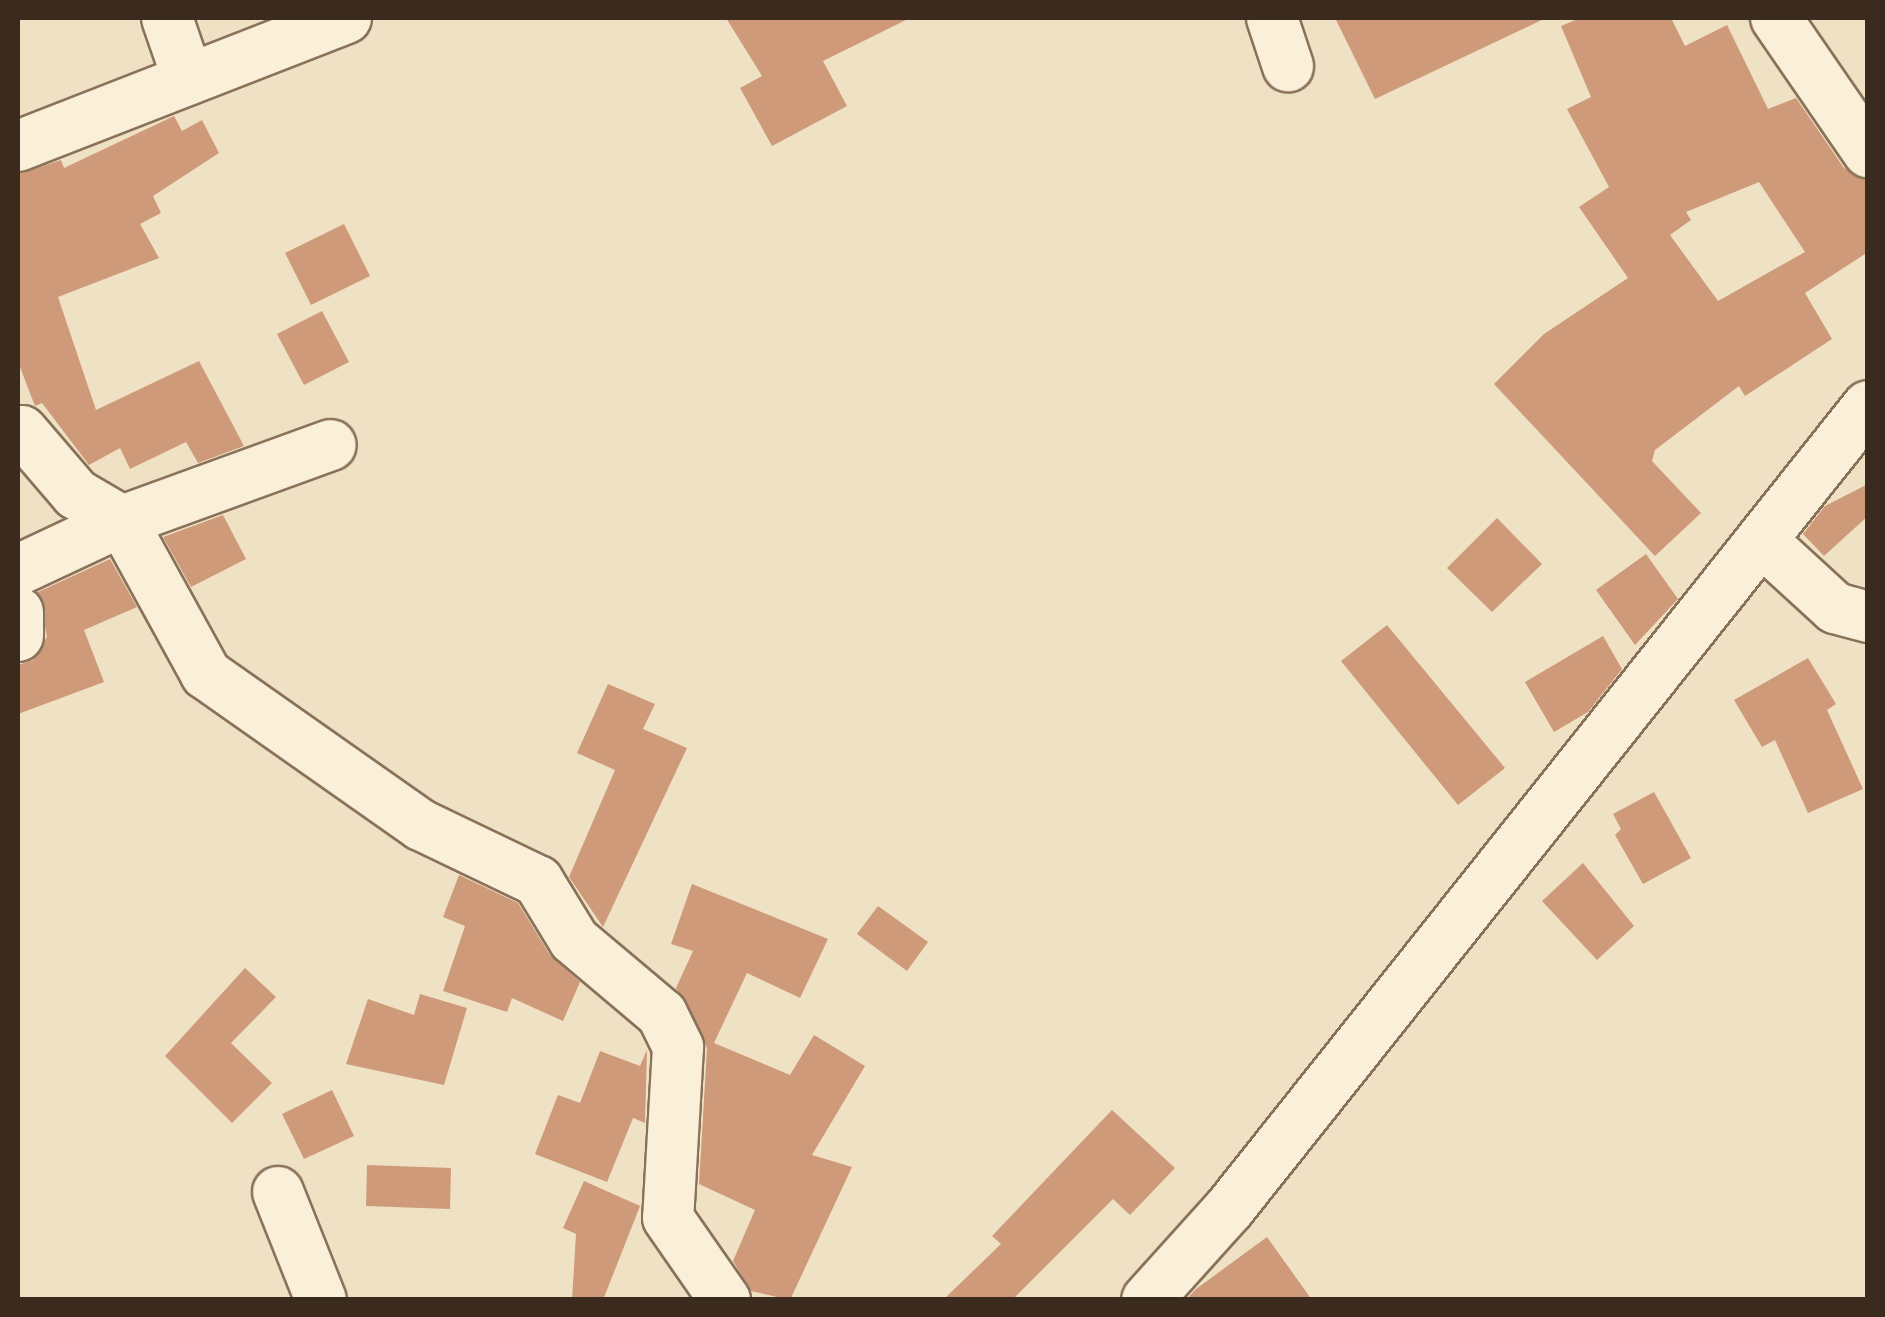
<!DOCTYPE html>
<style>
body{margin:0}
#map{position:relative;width:1885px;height:1317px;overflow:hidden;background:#efe1c4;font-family:"PT Serif",serif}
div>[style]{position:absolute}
.building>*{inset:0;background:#ce9a79}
.roads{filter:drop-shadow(2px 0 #8a725a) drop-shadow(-2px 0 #8a725a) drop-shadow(0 2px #8a725a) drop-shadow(0 -2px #8a725a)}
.minor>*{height:50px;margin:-25px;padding:0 25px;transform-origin:25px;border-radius:25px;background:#faefd8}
span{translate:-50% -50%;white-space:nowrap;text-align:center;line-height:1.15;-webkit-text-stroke:8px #f6ebd4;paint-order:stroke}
.frame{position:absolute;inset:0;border:20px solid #3a2b1e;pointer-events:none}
</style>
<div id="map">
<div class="building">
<div style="clip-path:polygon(726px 18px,910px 18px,823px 61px,847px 106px,772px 146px,740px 88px,762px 76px)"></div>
<div style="clip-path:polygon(1335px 18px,1546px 18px,1375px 99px)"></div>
<div style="clip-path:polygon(evenodd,1580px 18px,1671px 18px,1685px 46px,1727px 25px,1768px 109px,1796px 98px,1844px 168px,1868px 180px,1868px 252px,1805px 293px,1832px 339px,1745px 396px,1739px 386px,1655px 450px,1652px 461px,1701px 513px,1655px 556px,1494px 384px,1544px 334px,1628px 278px,1579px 207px,1609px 187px,1567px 109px,1591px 97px,1561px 26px,1580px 18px,1759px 182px,1805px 252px,1718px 301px,1670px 235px,1691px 220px,1686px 212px,1759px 182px)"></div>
<div style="clip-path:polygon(174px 116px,182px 131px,202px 120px,219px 153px,153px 196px,161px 213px,140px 224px,159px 258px,58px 297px,96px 410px,199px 361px,244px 446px,198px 463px,186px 442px,130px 469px,120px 448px,89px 465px,42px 403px,35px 406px,18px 362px,18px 174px,61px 160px,64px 168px)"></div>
<div style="clip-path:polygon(344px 224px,370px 276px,311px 305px,285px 253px)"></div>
<div style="clip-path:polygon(322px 311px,349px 362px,304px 385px,277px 334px)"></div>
<div style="clip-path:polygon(1868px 484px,1868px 516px,1824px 556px,1803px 534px,1825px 506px)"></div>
<div style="clip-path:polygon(223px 515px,246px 559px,191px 587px,163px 537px)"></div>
<div style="clip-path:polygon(1497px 518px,1542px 564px,1492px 612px,1447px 568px)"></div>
<div style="clip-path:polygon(1646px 554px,1678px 599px,1635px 645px,1596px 590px)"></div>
<div style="clip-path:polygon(110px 559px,137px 607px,84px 630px,104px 682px,18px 714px,18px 665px,33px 660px,47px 637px,38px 592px)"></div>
<div style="clip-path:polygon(1387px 625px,1505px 768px,1458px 805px,1341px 661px)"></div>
<div style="clip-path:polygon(1603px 636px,1622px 669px,1588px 712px,1554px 732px,1525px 682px)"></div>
<div style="clip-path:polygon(1808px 658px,1836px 704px,1827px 710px,1863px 789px,1808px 813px,1775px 740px,1762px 747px,1734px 700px)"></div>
<div style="clip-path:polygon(608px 684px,655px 704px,643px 729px,687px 748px,603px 927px,569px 877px,615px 770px,577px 753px)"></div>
<div style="clip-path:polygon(1654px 792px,1691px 858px,1643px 884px,1615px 835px,1621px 829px,1613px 814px)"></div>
<div style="clip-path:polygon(1583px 863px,1634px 926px,1597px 960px,1542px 901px)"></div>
<div style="clip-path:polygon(459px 875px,518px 903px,550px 955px,580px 982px,563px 1021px,512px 998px,507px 1012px,443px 991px,465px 926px,443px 917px)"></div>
<div style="clip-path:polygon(692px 884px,828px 939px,800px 998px,747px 973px,714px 1043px,790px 1075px,814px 1035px,865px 1066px,812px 1155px,852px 1167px,790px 1300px,751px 1291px,733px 1261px,755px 1210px,699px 1184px,707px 1048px,676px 988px,693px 951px,671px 944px)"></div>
<div style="clip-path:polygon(878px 906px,928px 942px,907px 971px,857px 934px)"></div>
<div style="clip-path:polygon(245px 968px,276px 997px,231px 1043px,272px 1083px,232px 1123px,165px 1056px)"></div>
<div style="clip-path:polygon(420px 994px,467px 1008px,444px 1085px,346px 1064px,368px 999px,414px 1015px)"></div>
<div style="clip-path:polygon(647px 1050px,645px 1123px,633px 1118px,607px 1182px,535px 1154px,558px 1095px,580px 1103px,600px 1051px,640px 1066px)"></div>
<div style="clip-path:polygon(332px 1090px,354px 1136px,304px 1159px,282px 1114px)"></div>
<div style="clip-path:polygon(1112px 1110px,1175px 1168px,1130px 1215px,1113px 1199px,1012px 1300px,943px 1300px,1001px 1244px,992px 1236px)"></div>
<div style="clip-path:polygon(367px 1165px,451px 1168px,450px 1209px,366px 1206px)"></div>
<div style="clip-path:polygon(584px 1181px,640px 1206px,603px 1300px,572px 1300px,576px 1234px,563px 1228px)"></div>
<div style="clip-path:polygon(1267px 1237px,1312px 1300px,1186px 1300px,1196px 1289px)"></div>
</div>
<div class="roads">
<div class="minor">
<div style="left:167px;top:18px;width:65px;rotate:71deg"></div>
<div style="left:1272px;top:18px;width:51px;rotate:71.6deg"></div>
<div style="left:1776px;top:18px;width:163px;rotate:55.5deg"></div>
<div style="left:18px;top:146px;width:352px;rotate:-21.3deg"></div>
<div style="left:22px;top:431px;width:83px;rotate:49.4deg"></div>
<div style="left:76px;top:494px;width:53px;rotate:30.4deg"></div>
<div style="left:122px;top:521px;width:175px;rotate:61.2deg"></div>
<div style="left:206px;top:674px;width:263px;rotate:35.1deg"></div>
<div style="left:421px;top:825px;width:130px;rotate:25.6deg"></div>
<div style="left:538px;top:881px;width:69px;rotate:58.6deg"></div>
<div style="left:574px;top:940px;width:115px;rotate:40.1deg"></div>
<div style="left:662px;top:1014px;width:37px;rotate:64deg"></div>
<div style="left:678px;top:1047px;width:171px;rotate:93.3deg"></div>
<div style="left:668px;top:1218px;width:100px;rotate:55.2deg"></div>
<div style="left:1762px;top:541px;width:99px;rotate:42.5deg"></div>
<div style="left:1835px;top:608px;width:34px;rotate:15deg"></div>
<div style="left:18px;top:570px;width:115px;rotate:-25.2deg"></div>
<div style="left:122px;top:521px;width:222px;rotate:-20deg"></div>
<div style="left:18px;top:612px;width:24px;rotate:90deg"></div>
<div style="left:278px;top:1192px;width:116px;rotate:68.3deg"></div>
<div style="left:1147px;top:1300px;width:122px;rotate:-48deg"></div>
<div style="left:1229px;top:1209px;width:1026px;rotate:-51.49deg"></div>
</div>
</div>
<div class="frame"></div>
</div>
